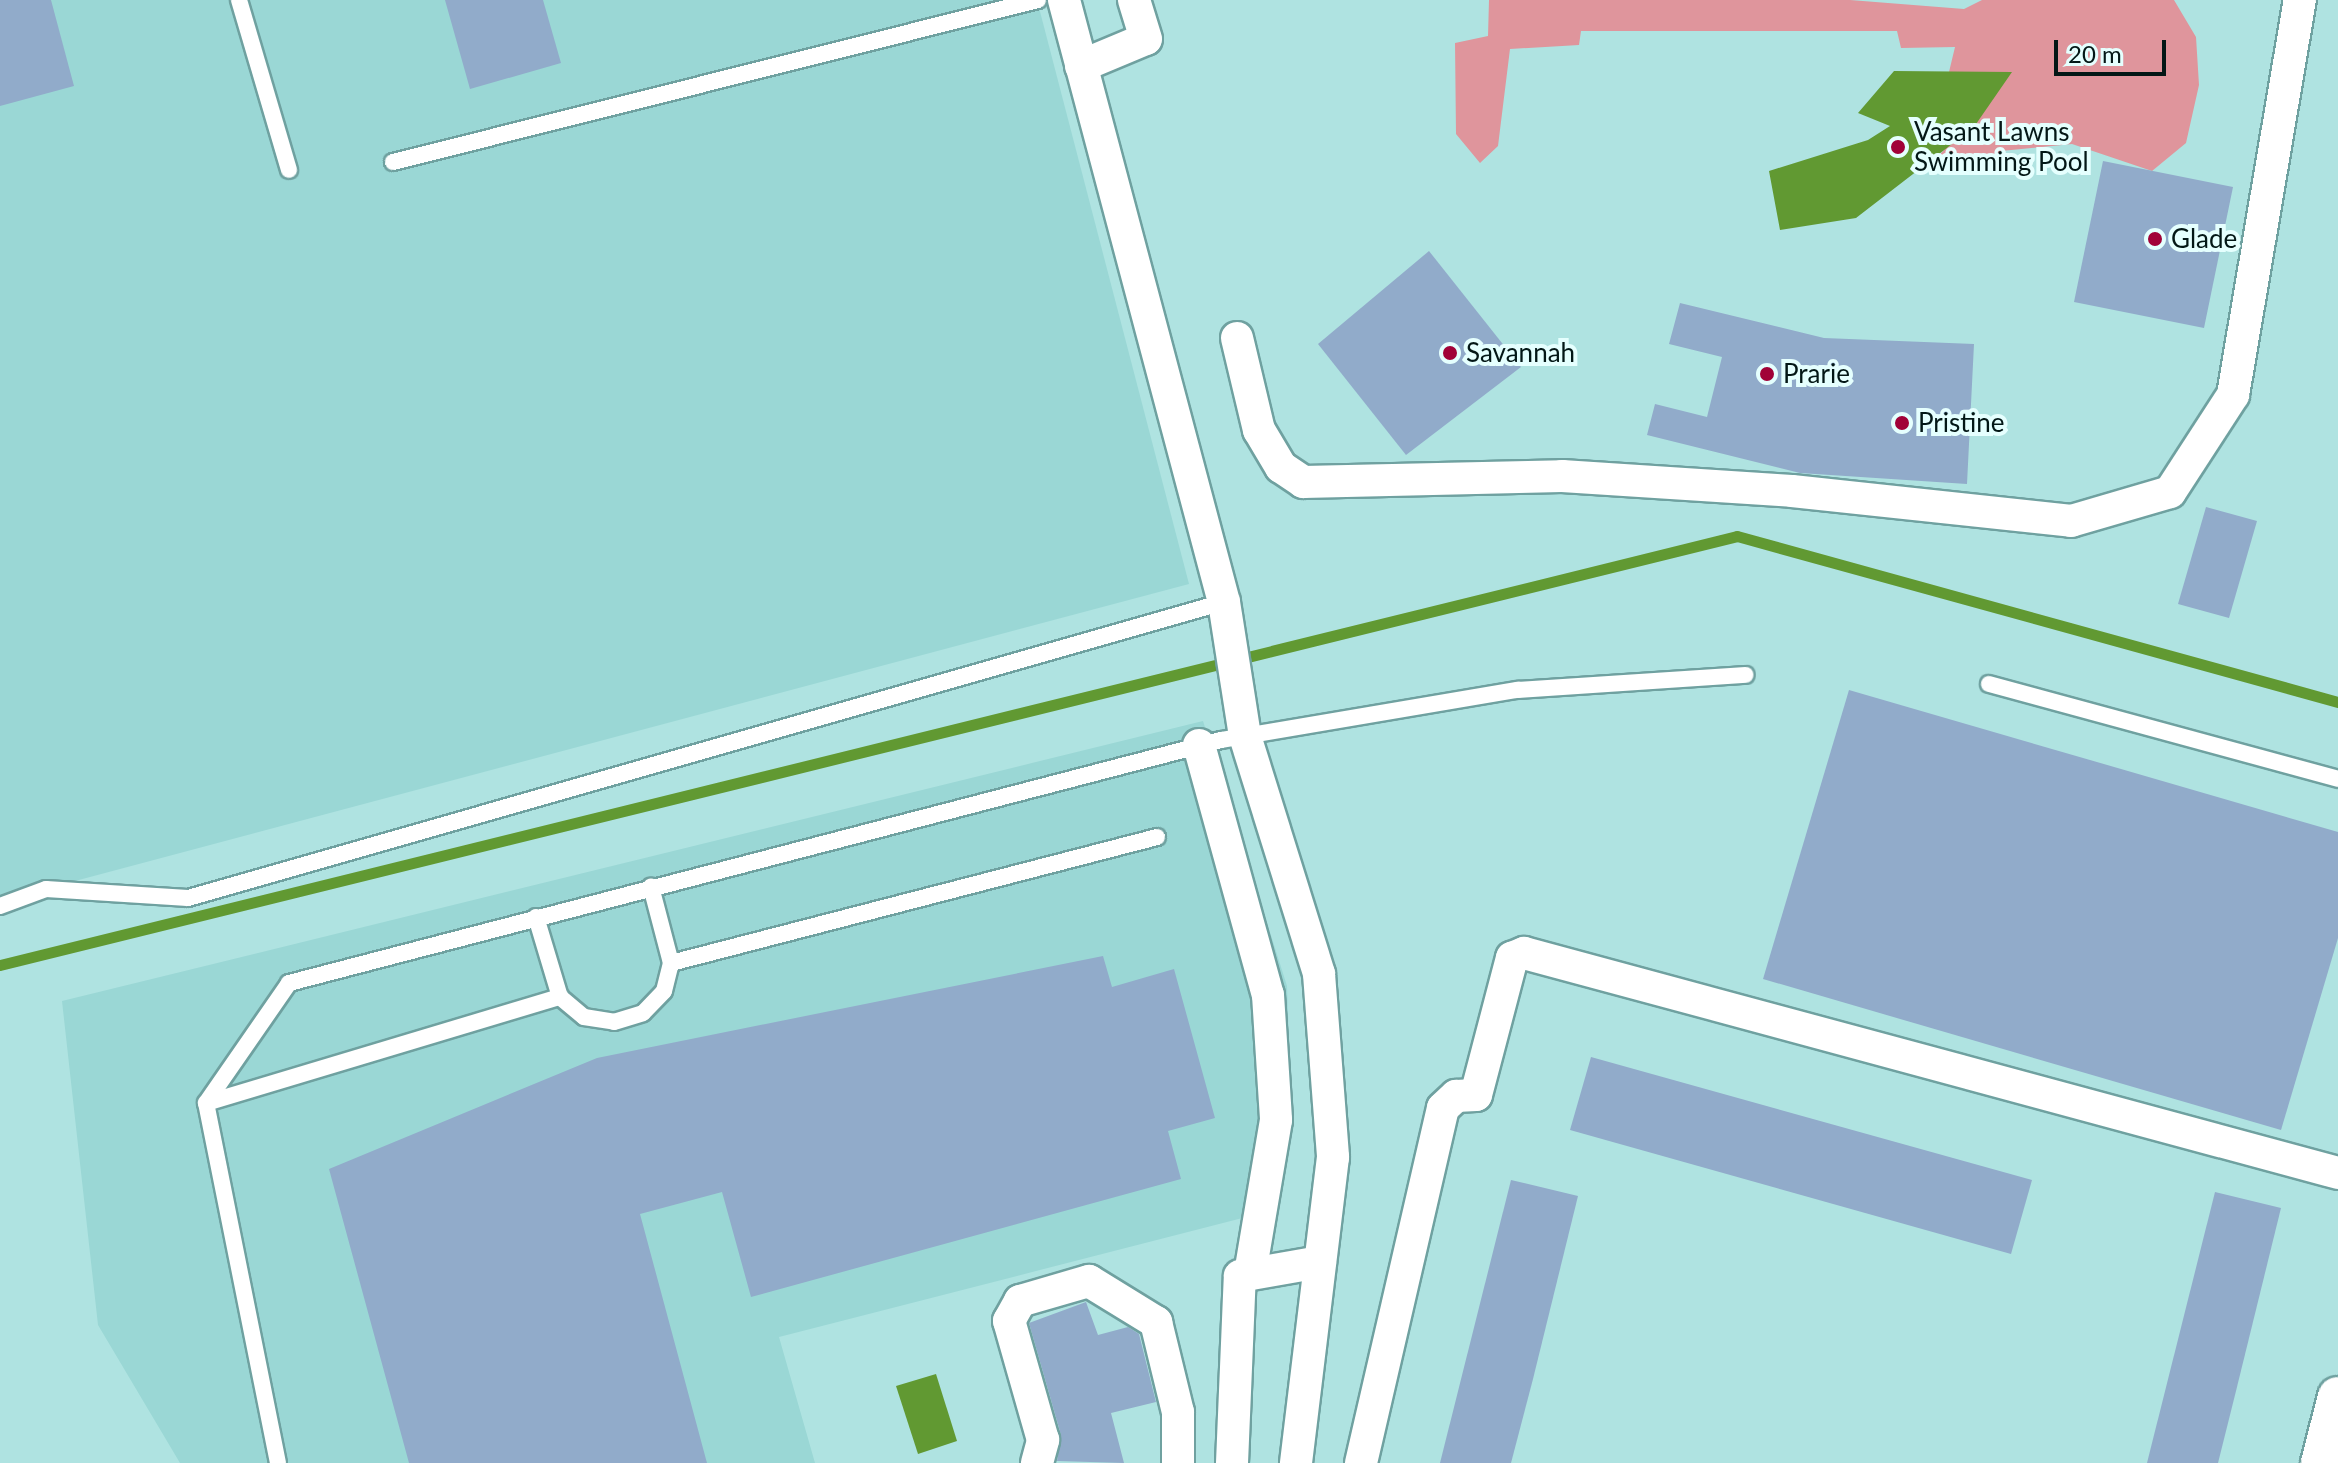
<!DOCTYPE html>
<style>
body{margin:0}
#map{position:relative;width:2338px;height:1463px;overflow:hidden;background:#afe3e1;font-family:Lato,sans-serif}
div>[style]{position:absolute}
.built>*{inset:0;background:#9ad7d5}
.green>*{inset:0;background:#df959c}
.water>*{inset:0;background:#619932}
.stream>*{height:11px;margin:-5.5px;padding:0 5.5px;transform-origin:5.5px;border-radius:5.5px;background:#619932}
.building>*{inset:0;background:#91abca}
.roads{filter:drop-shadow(2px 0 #6fa1a0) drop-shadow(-2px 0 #6fa1a0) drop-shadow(0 2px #6fa1a0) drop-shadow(0 -2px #6fa1a0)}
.service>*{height:16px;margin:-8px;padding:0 8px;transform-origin:8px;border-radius:8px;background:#fff}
.minor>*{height:32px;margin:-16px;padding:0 16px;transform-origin:16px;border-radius:16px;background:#fff}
.tertiary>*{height:40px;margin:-20px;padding:0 20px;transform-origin:20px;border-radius:20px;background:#fff}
.dots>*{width:22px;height:22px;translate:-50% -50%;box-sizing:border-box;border:4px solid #e5fffe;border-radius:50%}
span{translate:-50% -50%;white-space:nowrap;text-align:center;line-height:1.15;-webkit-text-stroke:8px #e5fffe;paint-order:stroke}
.poi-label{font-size:26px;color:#031716}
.left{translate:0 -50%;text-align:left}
.scale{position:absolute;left:2054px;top:40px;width:112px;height:36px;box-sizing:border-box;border:4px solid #031716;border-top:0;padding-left:10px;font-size:24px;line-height:28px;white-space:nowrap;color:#031716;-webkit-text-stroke:6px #e5fffe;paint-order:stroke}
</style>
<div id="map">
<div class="built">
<div style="clip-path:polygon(0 0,1037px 0,1189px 584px,0 901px)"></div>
<div style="clip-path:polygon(1203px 721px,1287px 986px,1291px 1103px,1258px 1214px,779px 1337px,815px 1463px,180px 1463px,98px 1325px,62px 1001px)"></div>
</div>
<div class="green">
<div style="clip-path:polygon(1489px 0,1850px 0,1964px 9px,1982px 0,2174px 0,2196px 37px,2199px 85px,2186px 143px,2152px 171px,2072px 144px,2001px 151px,1997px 168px,1949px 171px,1937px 158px,2011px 72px,1949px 72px,1955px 47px,1901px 48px,1897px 31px,1581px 31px,1579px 45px,1510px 49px,1498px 146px,1480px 163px,1456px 134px,1455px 43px,1488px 36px)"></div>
</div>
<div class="water">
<div style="clip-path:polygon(1894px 71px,2012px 72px,1974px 127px,1856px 218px,1780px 230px,1769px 171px,1868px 140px,1890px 126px,1858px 113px)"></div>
<div style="clip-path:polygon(936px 1374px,957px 1441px,918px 1454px,896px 1386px)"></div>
</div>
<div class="stream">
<div style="left:0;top:965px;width:1789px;rotate:-13.87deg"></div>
<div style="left:1737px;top:536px;width:624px;rotate:15.44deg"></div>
</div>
<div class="building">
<div style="clip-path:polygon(0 0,51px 0,74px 86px,0 106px)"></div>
<div style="clip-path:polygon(445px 0,543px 0,561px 63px,470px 89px)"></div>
<div style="clip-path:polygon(2103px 161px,2233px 187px,2204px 328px,2074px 302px)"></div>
<div style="clip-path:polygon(1429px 251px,1521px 367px,1406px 455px,1318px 344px)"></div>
<div style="clip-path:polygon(1680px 303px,1824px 338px,1974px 344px,1967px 484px,1800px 473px,1647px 435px,1655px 404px,1707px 417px,1722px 357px,1669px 344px)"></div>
<div style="clip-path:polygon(2206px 507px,2257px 521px,2229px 618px,2178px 604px)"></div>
<div style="clip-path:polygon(1849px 690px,2338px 832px,2338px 938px,2281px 1130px,1763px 979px)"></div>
<div style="clip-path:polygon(1103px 956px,1112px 987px,1174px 969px,1215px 1118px,1168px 1131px,1181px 1179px,751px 1297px,722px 1192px,640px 1214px,707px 1463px,409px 1463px,329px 1169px,597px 1058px)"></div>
<div style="clip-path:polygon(1591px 1057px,2032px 1180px,2011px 1254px,1570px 1130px)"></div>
<div style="clip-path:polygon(1511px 1180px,1578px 1196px,1533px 1379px,1511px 1463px,1440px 1463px)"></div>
<div style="clip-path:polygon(2215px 1192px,2281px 1208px,2236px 1391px,2218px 1463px,2147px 1463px)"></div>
<div style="clip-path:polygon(1086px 1302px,1098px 1335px,1128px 1327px,1139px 1334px,1156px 1402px,1111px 1413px,1124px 1463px,1057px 1461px,1061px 1435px,1029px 1323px)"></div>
</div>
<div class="roads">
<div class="service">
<div style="left:239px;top:0;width:177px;rotate:73.6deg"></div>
<div style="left:393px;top:162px;width:665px;rotate:-14.1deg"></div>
<div style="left:1989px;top:684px;width:362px;rotate:15.2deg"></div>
<div style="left:0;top:906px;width:49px;rotate:-20.3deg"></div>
<div style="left:46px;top:889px;width:142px;rotate:3.6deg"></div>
<div style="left:188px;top:898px;width:1077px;rotate:-15.95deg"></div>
<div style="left:536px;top:917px;width:84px;rotate:73.3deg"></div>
<div style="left:560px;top:997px;width:31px;rotate:40deg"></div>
<div style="left:584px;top:1017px;width:30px;rotate:9deg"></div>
<div style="left:614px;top:1022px;width:30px;rotate:-17deg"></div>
<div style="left:643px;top:1013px;width:30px;rotate:-46deg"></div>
<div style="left:664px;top:991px;width:29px;rotate:-76deg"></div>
<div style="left:671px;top:963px;width:79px;rotate:-104.7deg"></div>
<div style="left:671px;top:963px;width:502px;rotate:-14.53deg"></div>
<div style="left:206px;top:1103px;width:370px;rotate:-16.7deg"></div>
<div style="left:278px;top:1463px;width:367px;rotate:-101.3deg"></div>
<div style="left:206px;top:1103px;width:146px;rotate:-55.3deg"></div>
<div style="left:289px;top:983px;width:963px;rotate:-14.61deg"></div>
<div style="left:1221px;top:740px;width:301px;rotate:-9.6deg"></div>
<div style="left:1518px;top:690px;width:228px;rotate:-3.8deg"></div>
</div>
<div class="minor">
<div style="left:1064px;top:0;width:623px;rotate:75.12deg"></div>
<div style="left:1224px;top:602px;width:136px;rotate:81.1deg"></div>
<div style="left:1245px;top:736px;width:249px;rotate:72.7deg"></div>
<div style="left:1319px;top:974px;width:184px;rotate:85.6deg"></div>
<div style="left:1333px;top:1157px;width:308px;rotate:96.9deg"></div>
<div style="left:1081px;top:66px;width:70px;rotate:-22.6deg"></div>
<div style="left:1146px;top:39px;width:41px;rotate:-107.1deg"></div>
<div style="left:1237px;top:338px;width:95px;rotate:76.6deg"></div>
<div style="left:1259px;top:430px;width:43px;rotate:59.3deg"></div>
<div style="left:1281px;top:467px;width:27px;rotate:34deg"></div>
<div style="left:1303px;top:482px;width:259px;rotate:-1.3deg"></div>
<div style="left:1562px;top:476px;width:230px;rotate:3.7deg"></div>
<div style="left:1792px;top:491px;width:281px;rotate:6.1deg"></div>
<div style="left:2071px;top:521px;width:103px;rotate:-16.3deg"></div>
<div style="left:2170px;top:492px;width:116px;rotate:-57deg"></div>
<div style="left:2233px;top:395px;width:401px;rotate:-80.4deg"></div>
<div style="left:1199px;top:745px;width:259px;rotate:74.6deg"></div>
<div style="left:1268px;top:995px;width:125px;rotate:86.3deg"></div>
<div style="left:1276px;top:1120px;width:156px;rotate:99.6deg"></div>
<div style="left:1037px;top:1463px;width:24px;rotate:-75deg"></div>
<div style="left:1043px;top:1440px;width:124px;rotate:-105.9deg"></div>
<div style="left:1009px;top:1321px;width:23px;rotate:-61deg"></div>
<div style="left:1020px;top:1301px;width:72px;rotate:-16.2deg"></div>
<div style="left:1089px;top:1281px;width:79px;rotate:31.5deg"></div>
<div style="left:1156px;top:1322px;width:93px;rotate:76.3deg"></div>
<div style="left:1178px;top:1412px;width:51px;rotate:90deg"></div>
<div style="left:1232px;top:1463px;width:187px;rotate:-87.6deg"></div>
<div style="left:1240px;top:1276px;width:81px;rotate:-9.9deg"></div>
<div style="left:1361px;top:1463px;width:364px;rotate:-77deg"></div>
<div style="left:1443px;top:1108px;width:18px;rotate:-43deg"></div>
<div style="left:1456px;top:1096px;width:20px;rotate:-3deg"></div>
<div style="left:1476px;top:1095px;width:142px;rotate:-75.3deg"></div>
<div style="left:1512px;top:958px;width:13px;rotate:-23deg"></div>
<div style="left:1524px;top:953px;width:843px;rotate:15.12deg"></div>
</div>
<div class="tertiary">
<div style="left:2321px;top:1463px;width:68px;rotate:-75.6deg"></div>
</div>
</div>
<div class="dots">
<div style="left:1898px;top:147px;background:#a10238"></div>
<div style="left:2155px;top:239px;background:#a10238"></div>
<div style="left:1450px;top:353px;background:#a10238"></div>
<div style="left:1767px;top:374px;background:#a10238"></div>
<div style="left:1902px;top:423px;background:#a10238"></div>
</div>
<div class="poi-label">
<span class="left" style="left:1914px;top:147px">Vasant Lawns<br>Swimming Pool</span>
<span class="left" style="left:2171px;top:239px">Glade</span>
<span class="left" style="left:1466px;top:353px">Savannah</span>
<span class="left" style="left:1783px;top:374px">Prarie</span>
<span class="left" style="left:1918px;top:423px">Pristine</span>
</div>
<div class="scale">20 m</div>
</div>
